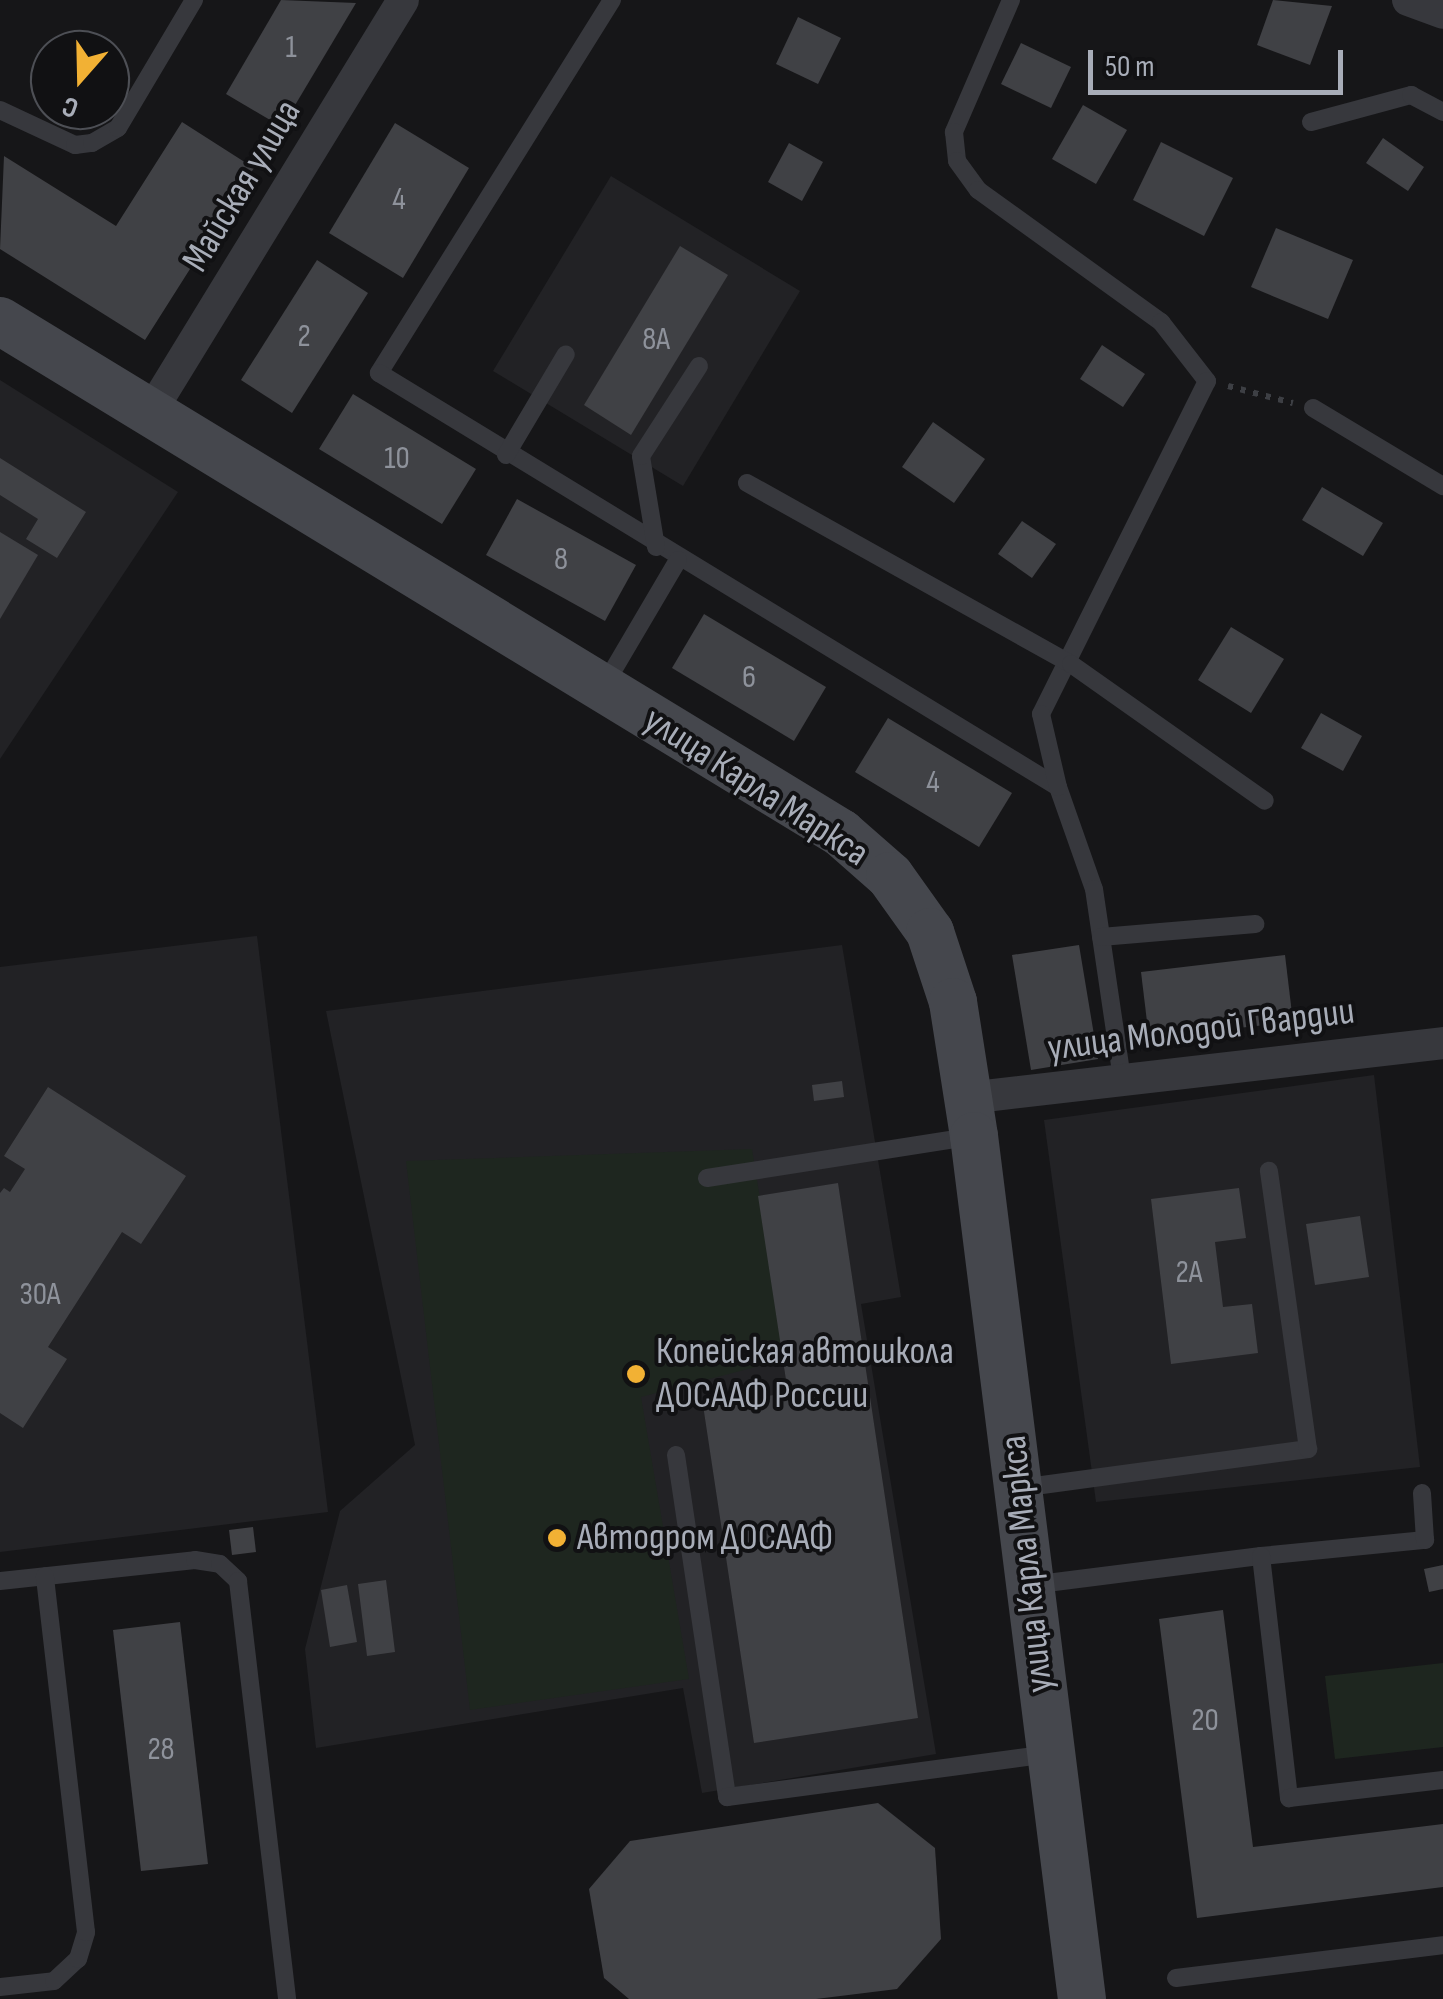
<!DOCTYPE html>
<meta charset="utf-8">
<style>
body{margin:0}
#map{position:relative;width:1443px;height:1999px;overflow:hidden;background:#161618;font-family:"Sofia Sans Condensed",sans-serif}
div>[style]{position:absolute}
.built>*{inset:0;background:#222225}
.green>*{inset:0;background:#1e261f}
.building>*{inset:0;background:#404145}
.path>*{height:6px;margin-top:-3px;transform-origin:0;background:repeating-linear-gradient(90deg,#3d3f44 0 5px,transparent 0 13px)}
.lane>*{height:18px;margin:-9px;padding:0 9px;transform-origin:9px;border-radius:9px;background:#37383d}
.street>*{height:32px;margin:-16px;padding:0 16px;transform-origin:16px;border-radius:16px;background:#37383d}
.secondary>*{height:48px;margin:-24px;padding:0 24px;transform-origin:24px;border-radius:24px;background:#45474d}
.dots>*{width:28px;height:28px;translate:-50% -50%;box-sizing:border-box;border:5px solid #111113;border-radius:50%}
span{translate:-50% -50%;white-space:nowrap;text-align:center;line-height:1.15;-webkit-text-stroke:8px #111113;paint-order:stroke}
.number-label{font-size:32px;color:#8e929b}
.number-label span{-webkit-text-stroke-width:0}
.street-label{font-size:38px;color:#a8adb8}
.poi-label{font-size:38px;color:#a8adb8}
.left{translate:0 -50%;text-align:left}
.north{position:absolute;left:30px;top:30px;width:100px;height:100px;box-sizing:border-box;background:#111113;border:2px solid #4d4f55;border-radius:50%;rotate:200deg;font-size:28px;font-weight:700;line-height:40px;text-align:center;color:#a8adb8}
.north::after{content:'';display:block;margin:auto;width:35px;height:45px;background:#f2b134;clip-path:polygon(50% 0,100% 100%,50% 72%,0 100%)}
.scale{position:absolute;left:1088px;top:50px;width:255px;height:45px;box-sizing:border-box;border:5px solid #a8adb8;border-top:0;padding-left:12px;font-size:30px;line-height:35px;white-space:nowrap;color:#a8adb8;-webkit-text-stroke:8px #111113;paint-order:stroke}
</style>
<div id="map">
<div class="built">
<div style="clip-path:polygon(611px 176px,800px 291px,683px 486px,493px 371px)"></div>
<div style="clip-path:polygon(0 380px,178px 492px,0 759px)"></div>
<div style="clip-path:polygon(257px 936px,328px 1512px,0 1552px,0 967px)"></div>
<div style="clip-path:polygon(842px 945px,901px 1297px,861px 1304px,936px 1754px,702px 1793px,683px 1688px,316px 1748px,305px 1649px,340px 1511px,415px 1445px,326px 1011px)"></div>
<div style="clip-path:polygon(1374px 1075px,1420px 1467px,1096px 1502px,1044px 1120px)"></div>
</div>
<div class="green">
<div style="clip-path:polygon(752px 1149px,786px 1359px,641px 1397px,689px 1679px,470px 1710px,406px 1161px)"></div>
<div style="clip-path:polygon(1443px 1663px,1443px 1747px,1335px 1759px,1325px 1676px)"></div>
</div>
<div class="building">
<div style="clip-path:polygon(281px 0,356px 3px,282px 127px,226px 94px)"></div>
<div style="clip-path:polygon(1273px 0,1332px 6px,1310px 65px,1257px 45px)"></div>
<div style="clip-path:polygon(798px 17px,841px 38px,818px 84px,776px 64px)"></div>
<div style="clip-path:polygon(1021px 43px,1071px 67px,1051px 108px,1001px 84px)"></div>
<div style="clip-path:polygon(1083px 105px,1127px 130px,1096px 184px,1052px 159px)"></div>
<div style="clip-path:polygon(182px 122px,254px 168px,145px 340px,0 249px,4px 156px,116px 226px)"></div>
<div style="clip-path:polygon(395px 123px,469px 168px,403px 278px,329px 233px)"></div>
<div style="clip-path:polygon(1383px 138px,1424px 167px,1408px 191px,1366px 163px)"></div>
<div style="clip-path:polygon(1161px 142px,1233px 178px,1204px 236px,1133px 200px)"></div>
<div style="clip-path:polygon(789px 143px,823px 162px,802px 201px,768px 182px)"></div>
<div style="clip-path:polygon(1276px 228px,1353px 260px,1328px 319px,1251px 287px)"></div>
<div style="clip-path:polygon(680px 246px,728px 275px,631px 435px,584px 405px)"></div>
<div style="clip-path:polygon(317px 260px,368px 293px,292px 413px,241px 380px)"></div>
<div style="clip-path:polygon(1102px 345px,1145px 374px,1123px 407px,1080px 379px)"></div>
<div style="clip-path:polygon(353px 394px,476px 469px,442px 524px,319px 449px)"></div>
<div style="clip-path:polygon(933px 422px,985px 459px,954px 503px,902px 467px)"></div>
<div style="clip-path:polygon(0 458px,86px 512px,57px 558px,26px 539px,38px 519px,0 495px)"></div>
<div style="clip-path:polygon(1322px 487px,1383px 523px,1363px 556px,1302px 520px)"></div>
<div style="clip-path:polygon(517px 499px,636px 565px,605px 621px,486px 555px)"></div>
<div style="clip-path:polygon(1022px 521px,1056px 544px,1032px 578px,998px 554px)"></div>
<div style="clip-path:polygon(0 532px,38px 555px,0 619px)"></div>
<div style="clip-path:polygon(704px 614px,826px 687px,794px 741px,672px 668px)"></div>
<div style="clip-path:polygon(1231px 627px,1284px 659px,1251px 713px,1198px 680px)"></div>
<div style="clip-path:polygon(1321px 713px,1362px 736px,1343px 771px,1301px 748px)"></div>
<div style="clip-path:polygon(888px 718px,1012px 793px,979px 847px,855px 772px)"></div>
<div style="clip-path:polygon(1079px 945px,1098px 1059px,1031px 1070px,1012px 955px)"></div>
<div style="clip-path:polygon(1285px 955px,1293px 1022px,1149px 1038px,1141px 972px)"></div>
<div style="clip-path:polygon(842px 1081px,844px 1097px,814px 1101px,812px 1085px)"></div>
<div style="clip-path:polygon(48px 1087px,186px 1176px,141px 1244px,122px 1232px,48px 1347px,67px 1359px,23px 1428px,0 1413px,0 1193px,4px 1188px,10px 1192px,25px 1169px,4px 1156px)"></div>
<div style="clip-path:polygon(838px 1183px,918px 1718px,754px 1743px,703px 1405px,788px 1393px,758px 1196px)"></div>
<div style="clip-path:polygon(1239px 1188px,1246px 1238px,1215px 1242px,1223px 1307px,1252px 1304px,1258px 1353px,1171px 1364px,1151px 1199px)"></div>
<div style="clip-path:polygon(1360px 1216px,1369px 1277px,1315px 1285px,1306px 1224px)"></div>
<div style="clip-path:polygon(253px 1527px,256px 1552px,232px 1555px,229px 1530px)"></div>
<div style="clip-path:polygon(1443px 1565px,1443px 1589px,1429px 1592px,1424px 1569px)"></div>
<div style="clip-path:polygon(386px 1580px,395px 1652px,367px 1656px,358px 1584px)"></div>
<div style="clip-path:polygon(347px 1585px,357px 1642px,330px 1647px,321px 1590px)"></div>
<div style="clip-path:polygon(1223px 1610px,1253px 1847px,1443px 1824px,1443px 1887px,1197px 1918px,1159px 1619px)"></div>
<div style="clip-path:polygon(180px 1622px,208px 1864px,141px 1871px,113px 1630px)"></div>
<div style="clip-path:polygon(878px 1803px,935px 1848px,941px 1939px,897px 1989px,816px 1999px,629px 1999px,604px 1978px,589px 1889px,630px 1841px)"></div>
</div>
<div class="path">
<div style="left:1228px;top:386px;width:67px;rotate:14.7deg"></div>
</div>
<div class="lane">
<div style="left:612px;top:0;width:440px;rotate:122deg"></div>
<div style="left:379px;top:373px;width:795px;rotate:31.37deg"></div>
<div style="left:1058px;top:787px;width:108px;rotate:70.6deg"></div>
<div style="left:1094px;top:889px;width:192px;rotate:81.6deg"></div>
<div style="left:1011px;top:0;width:144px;rotate:113.4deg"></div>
<div style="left:954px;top:132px;width:29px;rotate:84deg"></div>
<div style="left:957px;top:161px;width:36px;rotate:54deg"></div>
<div style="left:978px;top:190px;width:226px;rotate:35.8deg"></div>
<div style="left:1161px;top:322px;width:75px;rotate:52.1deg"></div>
<div style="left:1207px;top:381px;width:372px;rotate:116.5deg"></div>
<div style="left:1041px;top:714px;width:75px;rotate:76.9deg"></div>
<div style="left:0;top:110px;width:83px;rotate:25deg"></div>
<div style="left:75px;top:145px;width:17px;rotate:-7deg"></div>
<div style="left:92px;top:143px;width:30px;rotate:-30deg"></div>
<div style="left:118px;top:128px;width:149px;rotate:-59.3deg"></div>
<div style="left:1311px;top:122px;width:104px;rotate:-15.1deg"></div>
<div style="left:1411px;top:95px;width:36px;rotate:28deg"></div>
<div style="left:1313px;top:408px;width:152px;rotate:31deg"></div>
<div style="left:506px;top:455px;width:117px;rotate:-59.3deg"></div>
<div style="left:747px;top:483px;width:371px;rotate:29.2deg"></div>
<div style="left:1071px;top:664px;width:237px;rotate:35.2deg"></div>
<div style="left:656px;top:547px;width:92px;rotate:-99.4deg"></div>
<div style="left:641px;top:456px;width:107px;rotate:-57.2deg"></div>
<div style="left:605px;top:684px;width:144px;rotate:-59.5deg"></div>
<div style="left:1101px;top:937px;width:155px;rotate:-4.8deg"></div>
<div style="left:707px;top:1178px;width:270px;rotate:-8.9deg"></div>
<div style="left:676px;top:1455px;width:346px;rotate:81.5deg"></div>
<div style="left:727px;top:1797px;width:324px;rotate:-7.6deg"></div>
<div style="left:1020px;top:1488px;width:291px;rotate:-7.7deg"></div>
<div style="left:1308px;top:1449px;width:281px;rotate:-98deg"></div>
<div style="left:1261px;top:1556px;width:165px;rotate:-5.6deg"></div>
<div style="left:1425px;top:1540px;width:47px;rotate:-93.7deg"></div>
<div style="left:0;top:1581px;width:196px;rotate:-6.1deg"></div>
<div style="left:195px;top:1560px;width:25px;rotate:9deg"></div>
<div style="left:220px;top:1564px;width:25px;rotate:43deg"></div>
<div style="left:238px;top:1581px;width:421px;rotate:83.3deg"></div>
<div style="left:1031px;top:1585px;width:232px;rotate:-7.2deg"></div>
<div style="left:1261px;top:1556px;width:244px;rotate:83.4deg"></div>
<div style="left:1289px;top:1798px;width:155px;rotate:-6.7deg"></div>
<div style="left:1176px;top:1978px;width:269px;rotate:-7deg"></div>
<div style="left:0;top:1987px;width:54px;rotate:-6.3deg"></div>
<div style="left:54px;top:1981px;width:33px;rotate:-43deg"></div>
<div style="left:78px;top:1959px;width:28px;rotate:-73deg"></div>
<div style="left:86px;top:1932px;width:358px;rotate:-96.6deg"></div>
</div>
<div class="street">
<div style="left:1408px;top:0;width:37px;rotate:20deg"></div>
<div style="left:150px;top:413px;width:484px;rotate:-58.5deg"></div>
<div style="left:968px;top:1098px;width:478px;rotate:-6.6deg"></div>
</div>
<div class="secondary">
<div style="left:0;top:321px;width:985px;rotate:31.33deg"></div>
<div style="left:841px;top:833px;width:65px;rotate:41.3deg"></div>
<div style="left:890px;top:876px;width:69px;rotate:54.5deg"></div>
<div style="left:930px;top:932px;width:74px;rotate:71.8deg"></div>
<div style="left:953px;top:1002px;width:136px;rotate:81.1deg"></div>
<div style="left:974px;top:1136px;width:870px;rotate:82.87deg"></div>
</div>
<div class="dots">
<div style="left:636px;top:1374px;background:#f2b134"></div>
<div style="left:557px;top:1538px;background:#f2b134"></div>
</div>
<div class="number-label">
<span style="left:291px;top:48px">1</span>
<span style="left:399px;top:200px">4</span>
<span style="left:304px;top:337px">2</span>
<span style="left:656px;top:340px">8А</span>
<span style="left:397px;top:459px">10</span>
<span style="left:561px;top:560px">8</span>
<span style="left:749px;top:678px">6</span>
<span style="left:933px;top:783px">4</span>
<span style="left:1189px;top:1273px">2А</span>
<span style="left:40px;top:1295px">30А</span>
<span style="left:1205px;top:1721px">20</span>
<span style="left:161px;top:1750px">28</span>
</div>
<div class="street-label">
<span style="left:242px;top:186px;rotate:-59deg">Майская улица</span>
<span style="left:756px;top:787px;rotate:33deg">улица Карла Маркса</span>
<span style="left:1201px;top:1030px;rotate:-7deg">улица Молодой Гвардии</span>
<span style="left:1027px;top:1564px;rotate:-96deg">улица Карла Маркса</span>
</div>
<div class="poi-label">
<span class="left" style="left:656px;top:1374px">Копейская автошкола<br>ДОСААФ России</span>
<span class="left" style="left:577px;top:1538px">Автодром ДОСААФ</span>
</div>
<div class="north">С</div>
<div class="scale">50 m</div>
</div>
